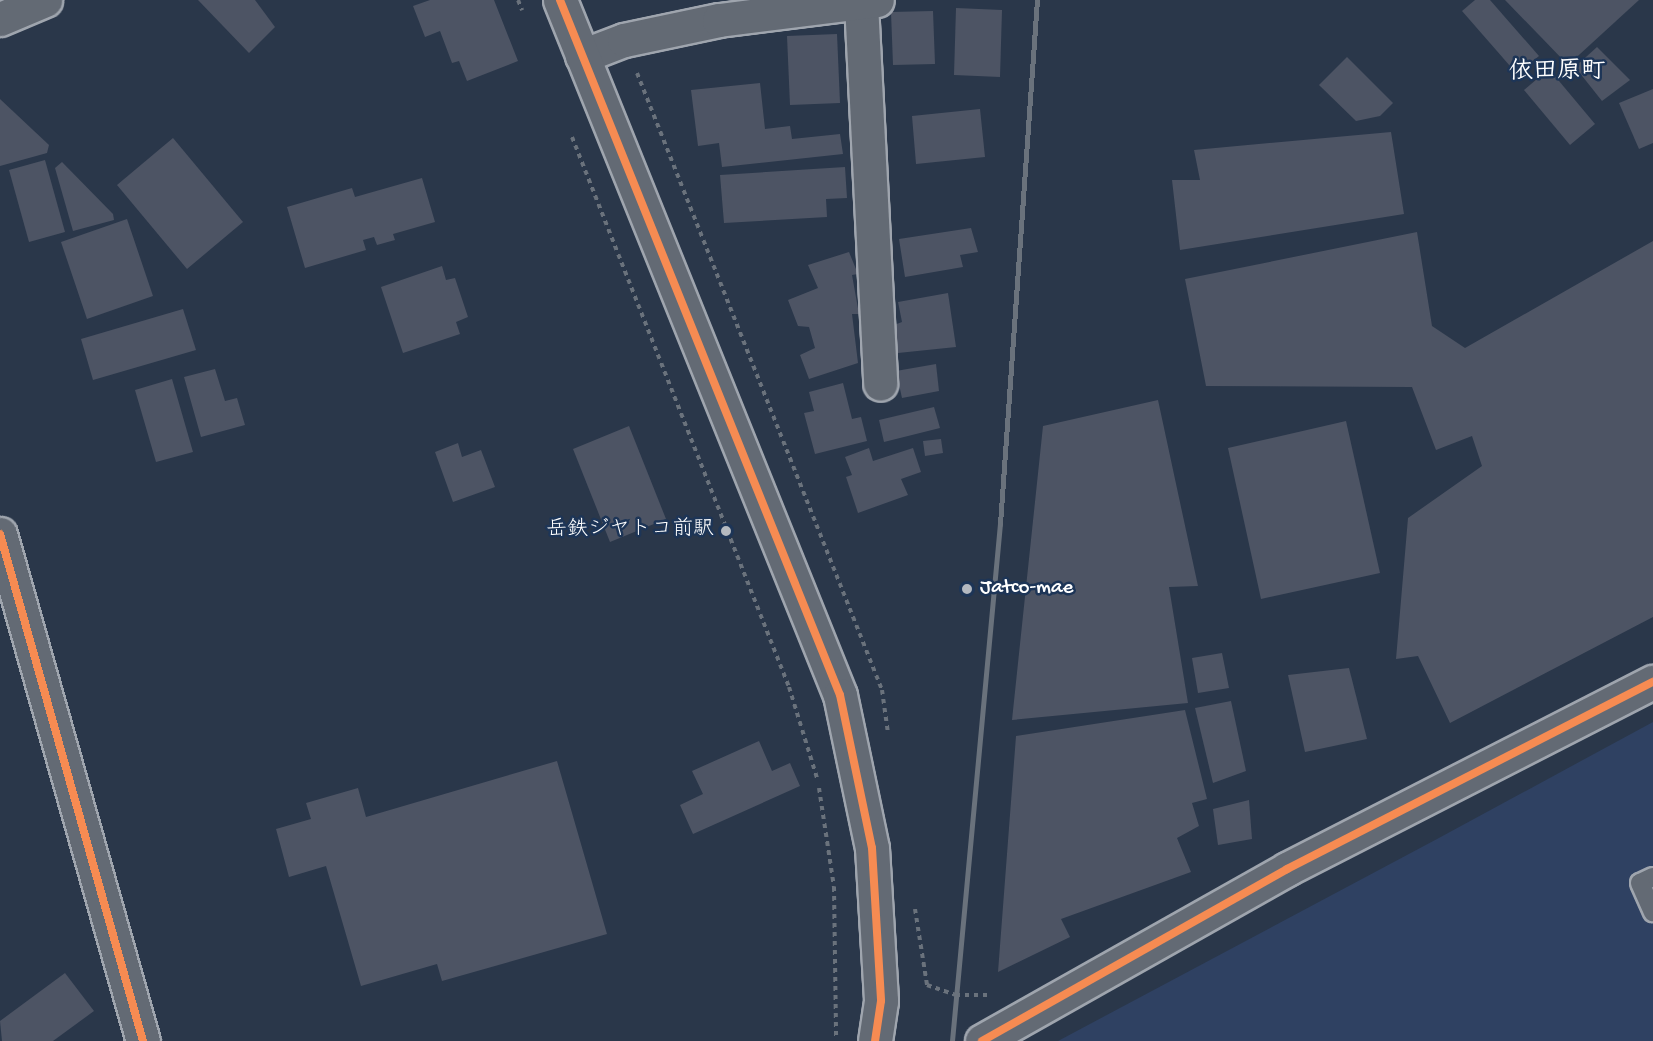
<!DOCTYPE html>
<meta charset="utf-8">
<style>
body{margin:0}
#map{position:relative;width:1653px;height:1041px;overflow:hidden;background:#2a374a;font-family:"Gochi Hand","Klee One",sans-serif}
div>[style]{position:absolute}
.built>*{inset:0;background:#2f4162}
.building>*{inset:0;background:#4d5464}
.path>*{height:4px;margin-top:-2px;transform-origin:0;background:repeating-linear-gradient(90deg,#6a727c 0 4.5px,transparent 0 9px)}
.roads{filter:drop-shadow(2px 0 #9fa5ae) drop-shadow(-2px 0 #9fa5ae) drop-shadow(0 2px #9fa5ae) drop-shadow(0 -2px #9fa5ae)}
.service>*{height:18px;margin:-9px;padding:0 9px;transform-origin:9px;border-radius:9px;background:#636a74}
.minor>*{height:33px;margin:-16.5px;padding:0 16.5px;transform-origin:16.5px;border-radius:16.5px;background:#636a74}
.tertiary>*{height:33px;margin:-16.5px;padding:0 16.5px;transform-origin:16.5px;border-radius:16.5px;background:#636a74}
.rail>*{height:4.5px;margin:-2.25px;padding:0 2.25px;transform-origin:2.25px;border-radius:2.25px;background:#6a727c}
.cycleway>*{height:8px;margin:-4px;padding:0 4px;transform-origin:4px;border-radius:4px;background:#f68b52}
.dots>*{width:16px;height:16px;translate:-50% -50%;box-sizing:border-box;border:3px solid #1d3557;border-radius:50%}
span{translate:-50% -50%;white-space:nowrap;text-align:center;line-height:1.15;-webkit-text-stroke:5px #1d3557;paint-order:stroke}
.poi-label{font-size:21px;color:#fff}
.right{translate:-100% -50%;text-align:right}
.left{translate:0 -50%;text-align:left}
.quarter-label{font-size:24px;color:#fff;font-weight:700}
</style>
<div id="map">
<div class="built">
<div style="clip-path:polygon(1653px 722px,1653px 1041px,1058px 1041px,1437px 839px)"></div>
</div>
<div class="building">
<div style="clip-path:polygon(198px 0,255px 0,275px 27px,249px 53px)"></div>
<div style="clip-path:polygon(430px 0,494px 0,518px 61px,467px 81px,459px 61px,452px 63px,440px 31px,425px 37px,413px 6px)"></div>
<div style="clip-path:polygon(1475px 0,1490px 0,1539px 56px,1517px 74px,1462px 11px)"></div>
<div style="clip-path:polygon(1505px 0,1639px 0,1568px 65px)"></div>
<div style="clip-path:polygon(956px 8px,1002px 10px,1000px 77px,954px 75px)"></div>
<div style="clip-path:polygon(933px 11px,935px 64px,893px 65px,891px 12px)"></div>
<div style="clip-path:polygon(837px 34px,840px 103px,790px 105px,787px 36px)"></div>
<div style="clip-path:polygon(1597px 47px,1630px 80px,1602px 101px,1575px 67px)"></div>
<div style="clip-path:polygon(1347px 57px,1393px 103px,1380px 116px,1356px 121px,1319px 85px)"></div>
<div style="clip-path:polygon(1549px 69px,1595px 124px,1570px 145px,1524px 90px)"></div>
<div style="clip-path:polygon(760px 83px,765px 129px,790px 126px,792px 139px,840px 134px,843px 154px,722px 167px,719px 143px,698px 146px,691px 90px)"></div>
<div style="clip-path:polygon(1653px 89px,1653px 143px,1639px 149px,1619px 103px)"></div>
<div style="clip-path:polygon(0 99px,49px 145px,47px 153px,0 166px)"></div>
<div style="clip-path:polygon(980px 109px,985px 157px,916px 164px,912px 116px)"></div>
<div style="clip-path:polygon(1391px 132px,1404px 214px,1180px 250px,1172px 180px,1200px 180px,1194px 150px)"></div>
<div style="clip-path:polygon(173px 138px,243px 222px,187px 269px,117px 185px)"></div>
<div style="clip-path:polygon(45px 160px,65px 232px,29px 242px,9px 170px)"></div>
<div style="clip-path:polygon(62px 162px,113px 214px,114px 220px,73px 231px,55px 168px)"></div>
<div style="clip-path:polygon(845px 167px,847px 198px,826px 199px,827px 217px,724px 223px,720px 175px)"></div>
<div style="clip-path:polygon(422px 178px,435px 222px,393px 234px,395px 240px,377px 245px,374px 237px,363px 240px,366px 250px,305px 268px,287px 207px,352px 188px,355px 197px)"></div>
<div style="clip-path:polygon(127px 219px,153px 296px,87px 319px,61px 242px)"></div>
<div style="clip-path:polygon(971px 228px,978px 252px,960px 255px,963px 267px,905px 277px,899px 239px)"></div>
<div style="clip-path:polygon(1417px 232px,1432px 326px,1465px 348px,1653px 241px,1653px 617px,1450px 723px,1418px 656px,1396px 659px,1408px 518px,1482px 466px,1472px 436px,1436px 450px,1412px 387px,1206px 386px,1185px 279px)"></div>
<div style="clip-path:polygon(849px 252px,858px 274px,852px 275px,859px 314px,852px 314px,858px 363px,809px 379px,800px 355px,815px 348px,809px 327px,798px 326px,788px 300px,818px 288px,808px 265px)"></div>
<div style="clip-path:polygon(442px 266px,446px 280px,455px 278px,468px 317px,456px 322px,460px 334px,403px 353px,381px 287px)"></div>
<div style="clip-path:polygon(948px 293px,956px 347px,898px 353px,894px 325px,902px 322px,898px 302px)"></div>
<div style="clip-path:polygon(183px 309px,196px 350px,93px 380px,81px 339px)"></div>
<div style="clip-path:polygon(936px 364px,939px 391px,902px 398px,896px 371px)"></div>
<div style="clip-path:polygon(215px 369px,225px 401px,237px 398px,245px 425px,201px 437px,184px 377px)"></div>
<div style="clip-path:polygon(172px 379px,193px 452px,156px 462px,135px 390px)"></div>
<div style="clip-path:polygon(843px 383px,852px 419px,861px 417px,867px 441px,815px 454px,804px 413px,814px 411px,809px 392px)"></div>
<div style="clip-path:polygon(1158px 400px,1198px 586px,1169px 587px,1188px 703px,1012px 720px,1043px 426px)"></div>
<div style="clip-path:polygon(934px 407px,940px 428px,884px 442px,879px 420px)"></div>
<div style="clip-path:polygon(1346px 421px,1380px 573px,1261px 599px,1228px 448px)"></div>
<div style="clip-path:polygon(629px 426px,666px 519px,610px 542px,573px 449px)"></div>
<div style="clip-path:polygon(941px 439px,943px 453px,925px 456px,923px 441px)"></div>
<div style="clip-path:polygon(458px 443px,462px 457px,481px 450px,495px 487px,453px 502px,435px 452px)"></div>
<div style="clip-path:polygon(869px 448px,873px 461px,913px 448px,921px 472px,901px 479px,908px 495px,858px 513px,846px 477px,852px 475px,845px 457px)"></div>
<div style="clip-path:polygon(1222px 653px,1229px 688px,1198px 693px,1192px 658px)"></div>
<div style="clip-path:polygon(1349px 668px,1367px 739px,1305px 752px,1288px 675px)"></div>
<div style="clip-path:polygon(1231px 701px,1246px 771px,1213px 783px,1195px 708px)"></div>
<div style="clip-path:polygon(1185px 710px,1207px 799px,1192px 803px,1199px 826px,1177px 838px,1191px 872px,1061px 919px,1070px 937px,998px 972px,1016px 736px)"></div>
<div style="clip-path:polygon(759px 741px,772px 771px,790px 763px,800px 786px,693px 834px,680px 805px,703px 794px,692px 771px)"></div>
<div style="clip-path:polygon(557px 761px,607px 934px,442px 981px,437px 964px,361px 986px,326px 866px,289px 877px,276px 829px,311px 819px,306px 803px,358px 788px,366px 817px)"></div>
<div style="clip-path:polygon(1249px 800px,1252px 839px,1218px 845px,1213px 809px)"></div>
<div style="clip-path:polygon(65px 973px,94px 1011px,53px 1041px,2px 1041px,0 1021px)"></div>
</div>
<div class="path">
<div style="left:518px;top:0;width:11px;rotate:68deg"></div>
<div style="left:637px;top:73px;width:664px;rotate:68.34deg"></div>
<div style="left:882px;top:690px;width:43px;rotate:82.1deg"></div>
<div style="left:572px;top:137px;width:591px;rotate:68.47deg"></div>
<div style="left:789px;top:687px;width:95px;rotate:72.9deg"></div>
<div style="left:819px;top:788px;width:100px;rotate:81.4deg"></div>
<div style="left:834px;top:887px;width:150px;rotate:89.2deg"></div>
<div style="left:915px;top:909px;width:77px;rotate:81deg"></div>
<div style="left:927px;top:985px;width:31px;rotate:19deg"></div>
<div style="left:956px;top:995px;width:32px"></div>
</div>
<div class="roads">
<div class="service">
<div style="left:1653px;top:877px;width:14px;rotate:155deg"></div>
<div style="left:1640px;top:883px;width:32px;rotate:66deg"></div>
</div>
<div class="minor">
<div style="left:861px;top:3px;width:381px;rotate:87.1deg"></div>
<div style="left:0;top:19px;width:49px;rotate:-22.9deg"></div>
<div style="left:582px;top:56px;width:45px;rotate:-20.9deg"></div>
<div style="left:624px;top:40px;width:97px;rotate:-11.9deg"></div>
<div style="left:719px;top:20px;width:159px;rotate:-7.2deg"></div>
</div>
<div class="tertiary">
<div style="left:560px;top:0;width:749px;rotate:68.06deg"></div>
<div style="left:840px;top:695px;width:156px;rotate:78.2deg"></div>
<div style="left:872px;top:848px;width:153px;rotate:86.6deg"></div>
<div style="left:881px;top:1001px;width:40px;rotate:98.5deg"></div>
<div style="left:0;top:534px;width:527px;rotate:74.25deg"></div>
<div style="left:982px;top:1041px;width:350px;rotate:-29.4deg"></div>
<div style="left:1287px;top:869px;width:411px;rotate:-27.1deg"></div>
</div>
</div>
<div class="rail">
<div style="left:952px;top:1041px;width:519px;rotate:-84.7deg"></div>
<div style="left:1000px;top:524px;width:525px;rotate:-85.96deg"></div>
</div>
<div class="cycleway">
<div style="left:560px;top:0;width:749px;rotate:68.06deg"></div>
<div style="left:840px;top:695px;width:156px;rotate:78.2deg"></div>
<div style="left:872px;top:848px;width:153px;rotate:86.6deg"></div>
<div style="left:881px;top:1001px;width:40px;rotate:98.5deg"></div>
<div style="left:0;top:534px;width:527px;rotate:74.25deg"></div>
<div style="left:982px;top:1041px;width:350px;rotate:-29.4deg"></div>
<div style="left:1287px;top:869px;width:411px;rotate:-27.1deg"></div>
</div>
<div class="dots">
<div style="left:726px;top:531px;background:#b4b9c0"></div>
<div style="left:967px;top:589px;background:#b4b9c0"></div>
</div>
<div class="poi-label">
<span class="right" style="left:714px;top:531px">岳鉄ジヤトコ前駅</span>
<span class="left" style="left:980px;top:589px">Jatco-mae</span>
</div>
<div class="quarter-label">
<span style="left:1557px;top:73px">依田原町</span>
</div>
</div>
